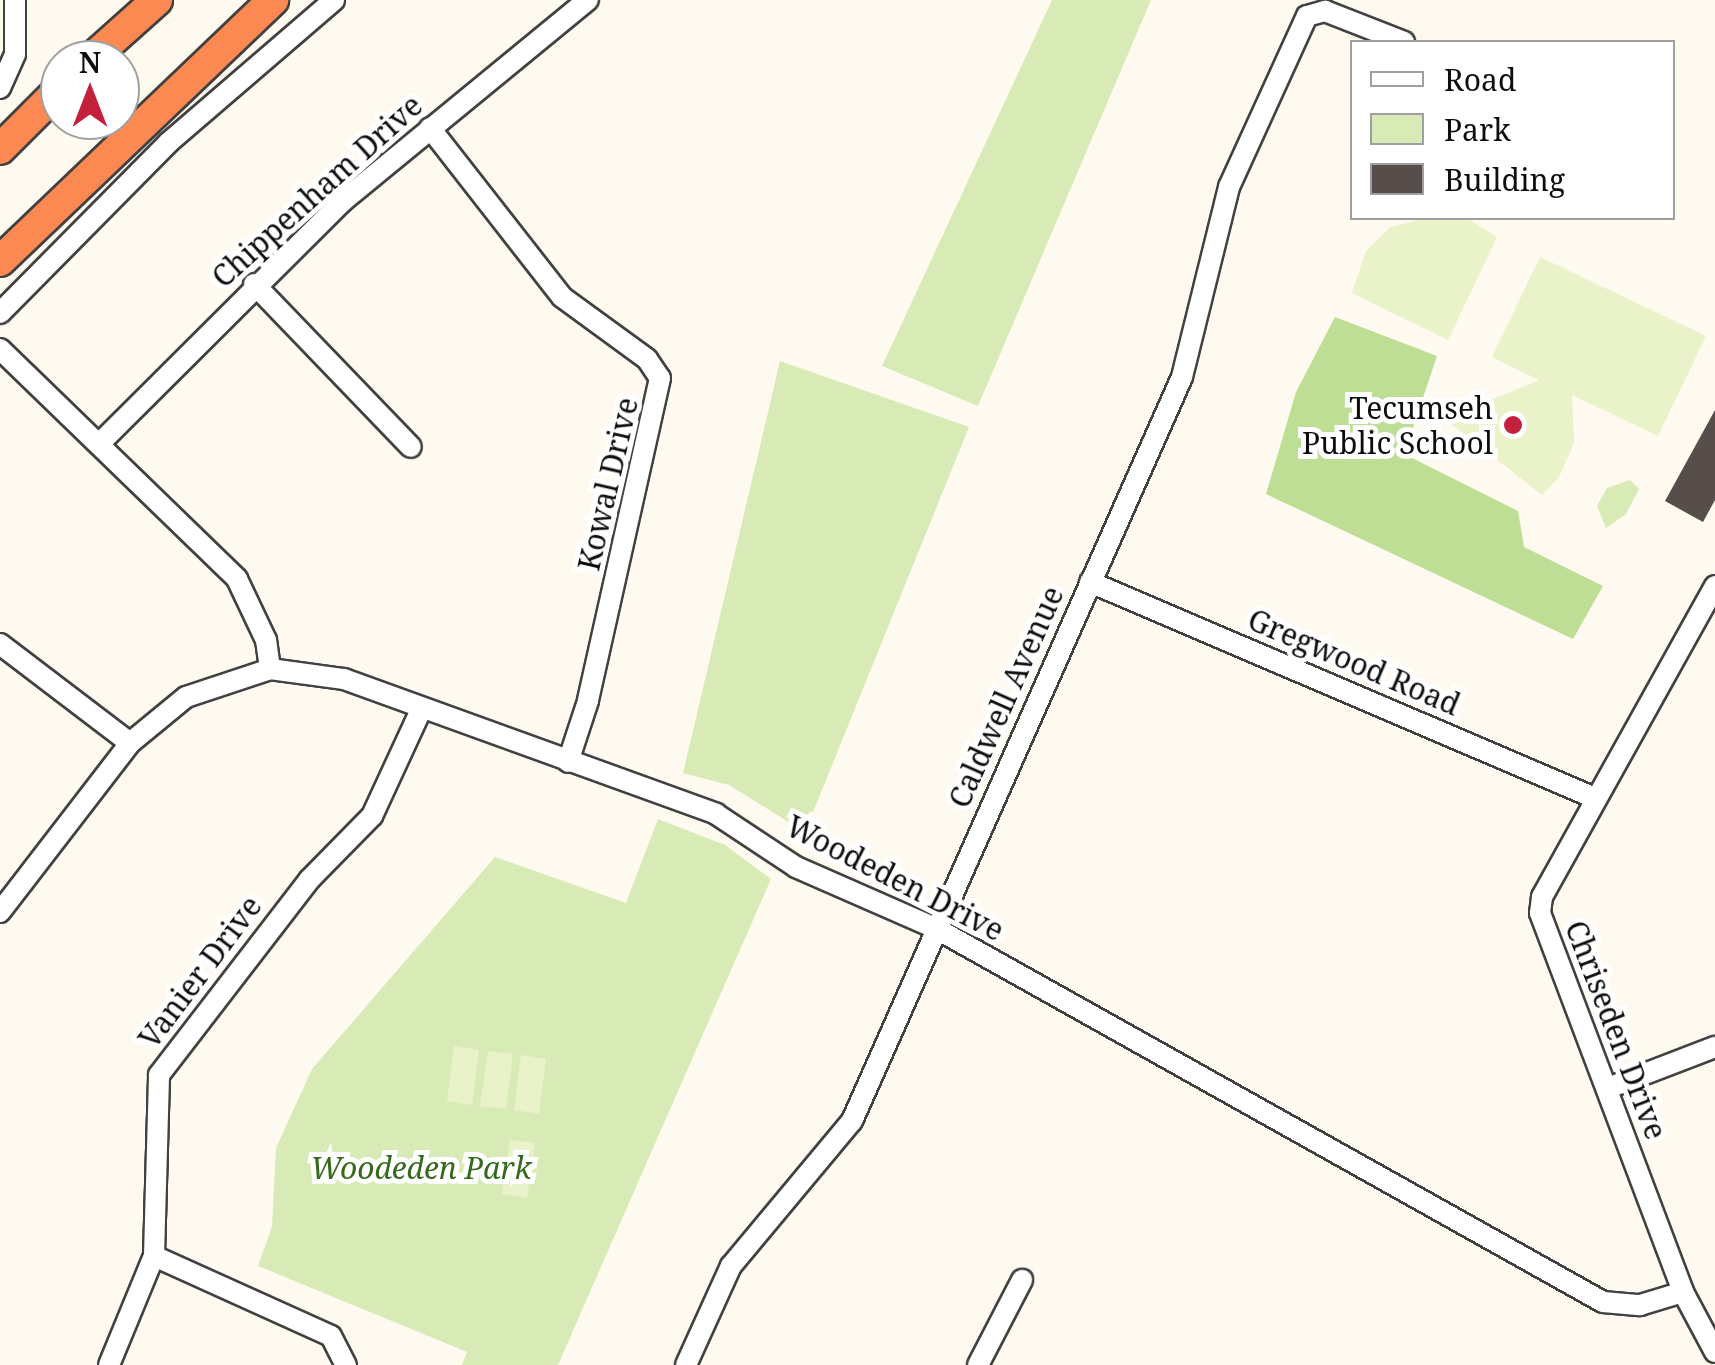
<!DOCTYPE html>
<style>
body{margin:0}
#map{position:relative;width:1715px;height:1365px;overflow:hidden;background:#fffaef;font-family:"Noto Serif",serif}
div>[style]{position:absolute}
.green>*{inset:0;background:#d8ebb6}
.forest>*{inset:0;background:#bedd95}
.pitch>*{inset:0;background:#e9f2c8}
.building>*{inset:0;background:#574d4a}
.roads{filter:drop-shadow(2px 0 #414141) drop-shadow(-2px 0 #414141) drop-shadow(0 2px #414141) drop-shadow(0 -2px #414141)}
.minor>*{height:20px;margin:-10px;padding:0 10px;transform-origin:10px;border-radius:10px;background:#fff}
.highway>*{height:30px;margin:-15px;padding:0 15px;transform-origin:15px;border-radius:15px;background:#fb8951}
.dots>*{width:28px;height:28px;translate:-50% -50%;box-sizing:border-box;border:5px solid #fff;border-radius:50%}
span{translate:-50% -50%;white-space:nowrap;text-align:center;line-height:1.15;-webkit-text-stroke:10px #fff;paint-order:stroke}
.street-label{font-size:30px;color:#0e0e0e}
.poi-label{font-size:30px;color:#0e0e0e}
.right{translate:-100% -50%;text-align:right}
.park-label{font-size:30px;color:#35691b;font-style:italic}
.legend{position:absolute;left:1350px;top:40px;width:325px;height:180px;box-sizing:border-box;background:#fff;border:2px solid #9f9f9f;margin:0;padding:12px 18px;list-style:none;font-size:30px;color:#0e0e0e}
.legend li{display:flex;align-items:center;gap:20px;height:50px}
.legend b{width:50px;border:2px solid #9f9f9f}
.north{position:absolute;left:40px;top:40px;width:100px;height:100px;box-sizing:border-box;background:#fff;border:2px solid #9f9f9f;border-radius:50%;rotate:0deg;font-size:28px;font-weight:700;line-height:40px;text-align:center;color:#0e0e0e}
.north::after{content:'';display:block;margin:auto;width:35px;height:45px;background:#c41f3b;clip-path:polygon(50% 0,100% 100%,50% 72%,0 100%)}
</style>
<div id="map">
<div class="green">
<div style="clip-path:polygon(1052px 0,1151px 0,978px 406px,882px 366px)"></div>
<div style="clip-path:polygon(780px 361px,969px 427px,805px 832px,729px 785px,683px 773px)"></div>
<div style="clip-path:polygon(1630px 480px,1639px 489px,1626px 514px,1606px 528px,1597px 506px,1607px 488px)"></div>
<div style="clip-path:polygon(658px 819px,725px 845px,771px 879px,558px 1365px,462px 1365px,467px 1352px,258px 1266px,272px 1226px,276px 1148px,312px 1069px,495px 857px,626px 903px)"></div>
</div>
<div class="forest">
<div style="clip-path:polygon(1335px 317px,1437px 356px,1404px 454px,1518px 511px,1524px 547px,1603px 586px,1573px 639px,1266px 494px,1296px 392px)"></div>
</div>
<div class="pitch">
<div style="clip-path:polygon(1424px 218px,1467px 218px,1497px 237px,1448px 340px,1352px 293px,1366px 251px,1389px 228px)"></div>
<div style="clip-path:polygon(1540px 257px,1706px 336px,1658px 436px,1572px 395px,1574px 443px,1559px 477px,1542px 495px,1450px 423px,1450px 417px,1539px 380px,1492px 357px)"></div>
<div style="clip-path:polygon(454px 1046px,479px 1050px,472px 1105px,447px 1101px)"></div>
<div style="clip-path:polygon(488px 1051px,513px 1054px,506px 1109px,480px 1106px)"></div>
<div style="clip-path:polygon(521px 1055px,546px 1059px,539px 1114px,514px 1110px)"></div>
<div style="clip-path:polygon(510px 1140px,535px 1143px,527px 1198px,502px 1194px)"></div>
</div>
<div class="building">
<div style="clip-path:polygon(1715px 410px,1715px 500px,1703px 522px,1665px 501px)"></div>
</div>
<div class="roads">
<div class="minor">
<div style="left:0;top:88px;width:37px;rotate:-66deg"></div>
<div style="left:15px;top:54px;width:54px;rotate:-90deg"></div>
<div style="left:430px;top:128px;width:214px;rotate:52deg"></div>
<div style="left:562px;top:297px;width:105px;rotate:36.1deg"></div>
<div style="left:647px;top:359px;width:23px;rotate:56deg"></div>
<div style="left:660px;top:378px;width:331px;rotate:102.6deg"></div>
<div style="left:588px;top:701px;width:64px;rotate:108.2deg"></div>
<div style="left:254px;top:284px;width:226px;rotate:46.1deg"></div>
<div style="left:0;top:313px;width:239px;rotate:-45.3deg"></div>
<div style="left:168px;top:143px;width:219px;rotate:-40.7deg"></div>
<div style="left:0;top:349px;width:330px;rotate:44.1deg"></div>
<div style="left:237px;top:579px;width:68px;rotate:64.6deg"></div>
<div style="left:266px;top:640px;width:29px;rotate:82deg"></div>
<div style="left:100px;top:443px;width:343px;rotate:-44.9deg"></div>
<div style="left:343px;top:201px;width:317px;rotate:-39.4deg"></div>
<div style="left:1090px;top:582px;width:549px;rotate:23.16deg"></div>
<div style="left:1715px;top:586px;width:356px;rotate:119.1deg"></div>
<div style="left:1542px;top:897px;width:16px;rotate:97deg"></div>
<div style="left:1540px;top:913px;width:405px;rotate:69.3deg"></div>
<div style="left:1683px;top:1292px;width:68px;rotate:61.9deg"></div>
<div style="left:0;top:644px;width:163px;rotate:37.3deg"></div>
<div style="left:0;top:912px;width:213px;rotate:-52.4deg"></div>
<div style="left:130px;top:743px;width:72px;rotate:-39.4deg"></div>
<div style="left:186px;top:697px;width:89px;rotate:-18.4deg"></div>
<div style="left:270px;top:669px;width:75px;rotate:7.7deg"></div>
<div style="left:344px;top:679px;width:396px;rotate:19.9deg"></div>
<div style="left:716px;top:814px;width:96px;rotate:33.5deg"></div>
<div style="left:796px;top:867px;width:154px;rotate:23.7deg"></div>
<div style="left:937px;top:929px;width:763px;rotate:29.25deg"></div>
<div style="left:1603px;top:1302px;width:37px;rotate:5deg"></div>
<div style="left:1640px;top:1305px;width:45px;rotate:-16.8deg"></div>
<div style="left:1608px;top:1088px;width:115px;rotate:-21deg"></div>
<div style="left:154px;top:1256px;width:194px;rotate:24.3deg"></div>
<div style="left:331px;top:1336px;width:33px;rotate:63deg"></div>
<div style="left:109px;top:1365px;width:118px;rotate:-67.6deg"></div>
<div style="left:154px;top:1256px;width:181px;rotate:-88.4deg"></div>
<div style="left:159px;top:1075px;width:246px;rotate:-52.4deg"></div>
<div style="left:309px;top:880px;width:90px;rotate:-45.5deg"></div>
<div style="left:372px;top:816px;width:117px;rotate:-65.2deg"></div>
<div style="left:686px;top:1365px;width:109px;rotate:-65.6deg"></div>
<div style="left:731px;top:1266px;width:189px;rotate:-50.2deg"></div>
<div style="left:852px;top:1121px;width:814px;rotate:-66.08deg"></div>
<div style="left:1182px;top:377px;width:196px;rotate:-76.1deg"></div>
<div style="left:1229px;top:187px;width:188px;rotate:-65.5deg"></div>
<div style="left:1307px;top:16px;width:19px;rotate:-16deg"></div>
<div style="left:1325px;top:11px;width:85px;rotate:21.4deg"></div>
<div style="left:978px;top:1365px;width:96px;rotate:-62.6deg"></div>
</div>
<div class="highway">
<div style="left:90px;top:60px;width:90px;rotate:-41.8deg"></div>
<div style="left:0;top:149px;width:85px;rotate:-45deg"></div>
<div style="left:0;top:261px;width:378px;rotate:-43.7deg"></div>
</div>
</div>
<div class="dots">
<div style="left:1513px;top:425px;background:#c41f3b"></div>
</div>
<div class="street-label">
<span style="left:317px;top:191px;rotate:-42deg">Chippenham Drive</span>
<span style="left:608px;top:484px;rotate:-77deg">Kowal Drive</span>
<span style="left:1354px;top:662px;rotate:23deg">Gregwood Road</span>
<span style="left:1006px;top:697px;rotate:-66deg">Caldwell Avenue</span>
<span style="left:895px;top:878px;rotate:27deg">Woodeden Drive</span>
<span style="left:200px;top:972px;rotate:-53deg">Vanier Drive</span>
<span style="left:1616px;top:1030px;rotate:69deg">Chriseden Drive</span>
</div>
<div class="poi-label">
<span class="right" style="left:1493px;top:425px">Tecumseh<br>Public School</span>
</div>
<div class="park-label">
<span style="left:421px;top:1168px">Woodeden Park</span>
</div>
<ul class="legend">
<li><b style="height:12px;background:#fff"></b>Road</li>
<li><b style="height:28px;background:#d8ebb6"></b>Park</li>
<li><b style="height:28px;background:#574d4a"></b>Building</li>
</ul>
<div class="north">N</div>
</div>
